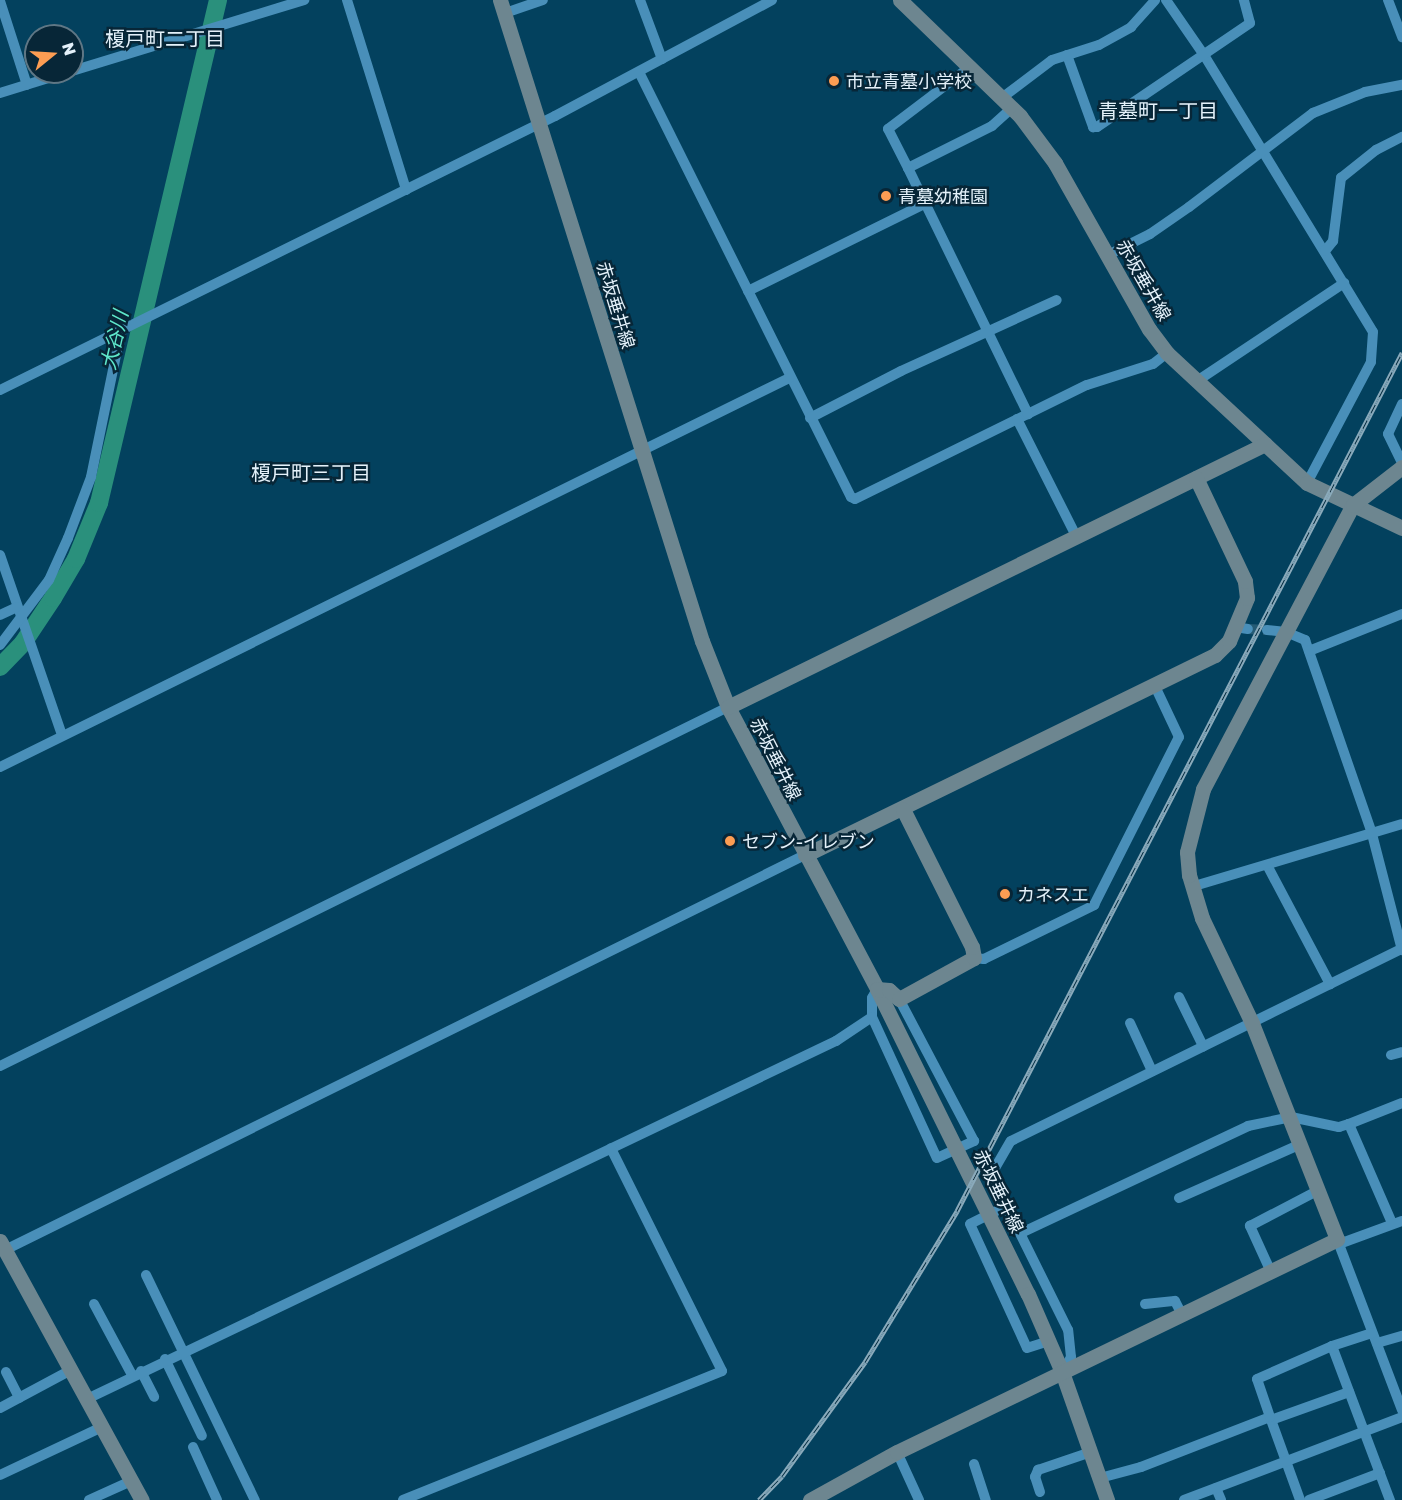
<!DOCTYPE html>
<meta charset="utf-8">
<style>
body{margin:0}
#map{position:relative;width:1402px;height:1500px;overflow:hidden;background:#03415e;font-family:"Golos Text","Noto Sans JP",sans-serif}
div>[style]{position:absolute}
.river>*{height:18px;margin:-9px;padding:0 9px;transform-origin:9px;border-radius:9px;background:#2a907c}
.street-tunnel>*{height:10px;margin-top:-5px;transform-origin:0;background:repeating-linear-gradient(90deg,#255b75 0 10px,transparent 0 15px)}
.street>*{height:10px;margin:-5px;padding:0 5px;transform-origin:5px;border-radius:5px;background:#498fb9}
.secondary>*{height:15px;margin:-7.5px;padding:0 7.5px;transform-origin:7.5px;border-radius:7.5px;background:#6d8690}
.rail>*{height:5px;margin-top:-2.5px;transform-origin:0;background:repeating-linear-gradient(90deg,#072637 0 9px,#8aaabb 0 18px);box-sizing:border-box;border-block:2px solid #8aaabb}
.dots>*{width:16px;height:16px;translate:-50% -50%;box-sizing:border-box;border:3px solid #072637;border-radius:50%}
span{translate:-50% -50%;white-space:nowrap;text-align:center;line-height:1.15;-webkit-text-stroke:5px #072637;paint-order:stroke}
.poi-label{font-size:18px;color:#e4f1fa}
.left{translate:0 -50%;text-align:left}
.street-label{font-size:18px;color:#e4f1fa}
.neighbourhood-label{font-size:20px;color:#e4f1fa}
.water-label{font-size:20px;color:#5fe8cb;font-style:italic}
.north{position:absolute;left:24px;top:24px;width:60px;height:60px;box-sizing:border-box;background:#072637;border:2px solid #5f7785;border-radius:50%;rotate:72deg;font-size:16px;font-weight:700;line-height:24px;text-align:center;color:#e4f1fa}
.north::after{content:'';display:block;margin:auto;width:21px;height:27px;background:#fc9d53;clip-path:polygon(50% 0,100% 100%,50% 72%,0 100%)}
</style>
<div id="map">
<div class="river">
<div style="left:0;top:667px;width:33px;rotate:-46deg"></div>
<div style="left:23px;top:643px;width:54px;rotate:-56.3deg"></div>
<div style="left:53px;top:598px;width:45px;rotate:-59.5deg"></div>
<div style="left:76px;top:559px;width:61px;rotate:-67.7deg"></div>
<div style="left:99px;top:503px;width:517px;rotate:-76.69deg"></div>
</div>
<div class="street-tunnel">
<div style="left:1248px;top:629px;width:19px;rotate:3deg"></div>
</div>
<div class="street">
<div style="left:347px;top:0;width:199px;rotate:72.7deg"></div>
<div style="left:640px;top:0;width:63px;rotate:69.6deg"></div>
<div style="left:1166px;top:0;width:67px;rotate:55.4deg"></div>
<div style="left:1204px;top:55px;width:324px;rotate:58.6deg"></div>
<div style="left:1373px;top:332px;width:30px;rotate:94deg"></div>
<div style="left:1371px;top:362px;width:137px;rotate:117.9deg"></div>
<div style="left:1388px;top:0;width:40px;rotate:69deg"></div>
<div style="left:0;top:1px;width:88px;rotate:72.2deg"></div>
<div style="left:505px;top:13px;width:40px;rotate:-18.9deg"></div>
<div style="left:1067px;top:55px;width:77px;rotate:70.1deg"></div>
<div style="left:1093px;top:127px;width:4px"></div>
<div style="left:1097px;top:127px;width:185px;rotate:-34.2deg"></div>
<div style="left:1250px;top:23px;width:24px;rotate:-105deg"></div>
<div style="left:72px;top:71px;width:243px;rotate:-17deg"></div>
<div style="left:639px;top:72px;width:475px;rotate:63.5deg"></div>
<div style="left:851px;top:497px;width:4px;rotate:27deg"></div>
<div style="left:855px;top:499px;width:258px;rotate:-26.2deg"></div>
<div style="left:1087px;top:385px;width:69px;rotate:-17.7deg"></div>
<div style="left:1153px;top:364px;width:18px;rotate:-38deg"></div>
<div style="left:0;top:93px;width:71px;rotate:-17.2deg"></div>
<div style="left:1003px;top:97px;width:61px;rotate:-37.1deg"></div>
<div style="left:1052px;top:60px;width:49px;rotate:-17.7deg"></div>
<div style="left:1099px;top:45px;width:37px;rotate:-29deg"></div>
<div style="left:1131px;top:27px;width:36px;rotate:-48deg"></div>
<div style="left:1013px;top:107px;width:28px;rotate:138deg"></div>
<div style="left:992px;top:126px;width:94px;rotate:153.4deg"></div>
<div style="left:908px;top:168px;width:274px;rotate:64deg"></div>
<div style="left:908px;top:168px;width:44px;rotate:-117.1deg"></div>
<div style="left:888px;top:129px;width:104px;rotate:-37.2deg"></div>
<div style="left:1325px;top:251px;width:13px;rotate:-51deg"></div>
<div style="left:1333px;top:241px;width:64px;rotate:-82.8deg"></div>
<div style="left:1341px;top:178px;width:45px;rotate:-38.7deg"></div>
<div style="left:1376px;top:150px;width:29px;rotate:-27deg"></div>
<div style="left:1108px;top:255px;width:47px;rotate:-26.6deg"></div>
<div style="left:1150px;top:234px;width:47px;rotate:-34.7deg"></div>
<div style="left:1189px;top:207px;width:156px;rotate:-37.2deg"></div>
<div style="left:1313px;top:113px;width:56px;rotate:-22deg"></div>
<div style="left:1365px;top:92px;width:38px;rotate:-11deg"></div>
<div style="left:748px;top:291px;width:196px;rotate:-26.3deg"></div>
<div style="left:1197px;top:381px;width:177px;rotate:-33.7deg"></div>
<div style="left:0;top:390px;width:619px;rotate:-26.28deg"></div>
<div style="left:555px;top:116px;width:246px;rotate:-28.1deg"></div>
<div style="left:1402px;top:404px;width:33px;rotate:115deg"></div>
<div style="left:1388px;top:434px;width:32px;rotate:64deg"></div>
<div style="left:810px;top:418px;width:102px;rotate:-27.3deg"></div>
<div style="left:901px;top:371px;width:171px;rotate:-24.5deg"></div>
<div style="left:1017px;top:419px;width:131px;rotate:63.2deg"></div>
<div style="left:0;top:555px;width:190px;rotate:71deg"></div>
<div style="left:0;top:615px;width:19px;rotate:-25deg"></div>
<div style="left:1235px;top:627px;width:13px;rotate:9deg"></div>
<div style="left:1267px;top:630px;width:19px;rotate:6deg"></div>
<div style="left:1286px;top:632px;width:21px;rotate:23deg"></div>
<div style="left:1305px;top:640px;width:205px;rotate:70.9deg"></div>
<div style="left:1372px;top:834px;width:120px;rotate:75.5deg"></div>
<div style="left:0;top:645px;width:81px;rotate:-53deg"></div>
<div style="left:49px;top:580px;width:46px;rotate:-65.7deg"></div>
<div style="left:68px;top:538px;width:65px;rotate:-69.3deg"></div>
<div style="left:91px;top:477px;width:149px;rotate:-78.4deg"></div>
<div style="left:1309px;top:651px;width:100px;rotate:-21.7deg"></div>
<div style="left:0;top:767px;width:880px;rotate:-26.24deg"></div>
<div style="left:1267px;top:865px;width:135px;rotate:62.1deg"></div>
<div style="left:1191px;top:887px;width:220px;rotate:-16.6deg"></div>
<div style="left:974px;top:958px;width:10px;rotate:6deg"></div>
<div style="left:984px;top:959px;width:123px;rotate:-26.1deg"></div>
<div style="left:1094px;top:905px;width:188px;rotate:-63.2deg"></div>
<div style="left:1179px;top:737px;width:59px;rotate:-115.3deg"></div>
<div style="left:877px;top:989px;width:10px;rotate:119deg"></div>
<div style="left:872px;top:998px;width:19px;rotate:90deg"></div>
<div style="left:872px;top:1017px;width:155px;rotate:65.3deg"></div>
<div style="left:937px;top:1158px;width:41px;rotate:-24.7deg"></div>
<div style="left:974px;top:1141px;width:161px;rotate:-117.8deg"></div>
<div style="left:1179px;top:997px;width:55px;rotate:63.9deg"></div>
<div style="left:1130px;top:1023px;width:53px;rotate:65.4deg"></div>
<div style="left:1391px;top:1055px;width:11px;rotate:-15deg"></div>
<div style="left:0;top:1066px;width:812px;rotate:-26.25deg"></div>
<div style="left:1179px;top:1198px;width:133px;rotate:-23.9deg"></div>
<div style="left:1008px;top:1205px;width:42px;rotate:153.4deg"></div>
<div style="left:970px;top:1224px;width:136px;rotate:65.3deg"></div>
<div style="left:1027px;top:1348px;width:23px;rotate:-18deg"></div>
<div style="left:1392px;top:1223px;width:108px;rotate:-113.5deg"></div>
<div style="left:1349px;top:1124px;width:57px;rotate:-21.6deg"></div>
<div style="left:1021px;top:1233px;width:251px;rotate:-25.2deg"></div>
<div style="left:1248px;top:1126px;width:44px;rotate:-11.8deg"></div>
<div style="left:1291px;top:1117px;width:49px;rotate:11.8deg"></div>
<div style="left:1339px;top:1127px;width:10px;rotate:-17deg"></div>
<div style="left:1337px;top:1239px;width:183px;rotate:69.2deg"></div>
<div style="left:1339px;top:1244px;width:67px;rotate:-20.1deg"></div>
<div style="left:5px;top:1250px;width:892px;rotate:-26.28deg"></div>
<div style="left:1271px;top:1272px;width:51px;rotate:-114.5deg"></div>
<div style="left:1250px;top:1226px;width:78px;rotate:-27.6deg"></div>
<div style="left:146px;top:1275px;width:250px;rotate:64.2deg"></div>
<div style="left:94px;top:1304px;width:81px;rotate:61.8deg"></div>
<div style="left:1145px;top:1304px;width:30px;rotate:-6deg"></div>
<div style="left:1175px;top:1301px;width:16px;rotate:63deg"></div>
<div style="left:1372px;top:1333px;width:42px;rotate:162deg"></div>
<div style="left:1332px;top:1346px;width:165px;rotate:69.4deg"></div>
<div style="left:1377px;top:1343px;width:26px;rotate:-16deg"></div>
<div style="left:165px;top:1359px;width:85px;rotate:64.3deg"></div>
<div style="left:141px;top:1371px;width:29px;rotate:63deg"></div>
<div style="left:1063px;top:1371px;width:16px;rotate:-60deg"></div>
<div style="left:1071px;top:1357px;width:27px;rotate:-96deg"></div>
<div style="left:1068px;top:1330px;width:173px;rotate:-116.4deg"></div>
<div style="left:991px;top:1175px;width:39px;rotate:-60deg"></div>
<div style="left:1011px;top:1141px;width:436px;rotate:-26.2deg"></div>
<div style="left:6px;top:1372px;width:29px;rotate:63deg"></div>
<div style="left:87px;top:1399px;width:830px;rotate:-25.55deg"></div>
<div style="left:836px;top:1041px;width:43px;rotate:-33.7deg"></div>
<div style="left:0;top:1408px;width:81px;rotate:-28.2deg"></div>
<div style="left:1270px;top:1417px;width:88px;rotate:70.1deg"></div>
<div style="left:1271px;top:1420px;width:83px;rotate:-19.7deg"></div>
<div style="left:193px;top:1447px;width:58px;rotate:65.6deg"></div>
<div style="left:897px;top:1452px;width:53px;rotate:65.4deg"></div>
<div style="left:974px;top:1464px;width:38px;rotate:72deg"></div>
<div style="left:0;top:1475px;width:113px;rotate:-25.2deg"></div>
<div style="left:1100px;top:1478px;width:42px;rotate:-15deg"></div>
<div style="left:1141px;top:1467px;width:138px;rotate:-21.2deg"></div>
<div style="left:1270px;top:1417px;width:40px;rotate:-108.9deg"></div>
<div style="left:1257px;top:1379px;width:82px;rotate:-23.7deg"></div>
<div style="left:1216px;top:1488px;width:13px;rotate:67deg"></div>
<div style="left:1040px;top:1492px;width:16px;rotate:-108deg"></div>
<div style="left:1035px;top:1477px;width:8px;rotate:-67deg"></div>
<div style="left:1038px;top:1470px;width:56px;rotate:-18.8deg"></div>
<div style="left:89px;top:1500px;width:46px;rotate:-24.3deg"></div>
<div style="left:403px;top:1500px;width:344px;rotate:-22deg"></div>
<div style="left:722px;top:1371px;width:249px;rotate:-116.5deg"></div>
<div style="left:1184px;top:1500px;width:233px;rotate:-20.8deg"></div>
<div style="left:1309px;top:1500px;width:76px;rotate:-20.8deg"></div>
</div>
<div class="secondary">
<div style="left:500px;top:0;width:672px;rotate:72.51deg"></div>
<div style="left:702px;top:641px;width:71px;rotate:68.5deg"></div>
<div style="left:728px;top:707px;width:319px;rotate:62.1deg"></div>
<div style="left:877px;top:989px;width:340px;rotate:63.7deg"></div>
<div style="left:1028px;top:1294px;width:85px;rotate:66.4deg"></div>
<div style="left:1062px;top:1372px;width:136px;rotate:70.6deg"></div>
<div style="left:900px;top:0;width:167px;rotate:44deg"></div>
<div style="left:1020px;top:116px;width:59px;rotate:53.3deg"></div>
<div style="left:1055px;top:163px;width:191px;rotate:60.5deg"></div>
<div style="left:1149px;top:329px;width:30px;rotate:53deg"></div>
<div style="left:1167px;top:353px;width:191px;rotate:42.9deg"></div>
<div style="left:1307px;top:483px;width:105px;rotate:25.3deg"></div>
<div style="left:728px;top:707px;width:598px;rotate:-26.09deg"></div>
<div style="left:805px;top:855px;width:456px;rotate:-26deg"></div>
<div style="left:1215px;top:655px;width:20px;rotate:-45deg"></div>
<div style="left:1229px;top:641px;width:47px;rotate:-67.3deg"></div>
<div style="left:1247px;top:598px;width:17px;rotate:-97deg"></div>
<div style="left:1245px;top:581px;width:114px;rotate:-115.4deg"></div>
<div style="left:877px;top:989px;width:12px;rotate:5deg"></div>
<div style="left:889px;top:990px;width:13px;rotate:42deg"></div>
<div style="left:899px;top:999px;width:85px;rotate:-28.7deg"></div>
<div style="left:974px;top:958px;width:11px;rotate:-100deg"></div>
<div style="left:972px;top:947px;width:154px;rotate:-116.6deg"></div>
<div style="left:0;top:1241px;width:295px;rotate:61.3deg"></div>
<div style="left:810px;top:1500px;width:99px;rotate:-28.9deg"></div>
<div style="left:897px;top:1452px;width:489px;rotate:-25.8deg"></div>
<div style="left:1337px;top:1239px;width:232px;rotate:-111.5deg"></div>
<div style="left:1252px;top:1023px;width:116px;rotate:-115.5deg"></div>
<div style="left:1202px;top:918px;width:45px;rotate:-106.8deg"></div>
<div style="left:1189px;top:875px;width:23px;rotate:-95deg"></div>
<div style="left:1187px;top:852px;width:65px;rotate:-75.7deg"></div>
<div style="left:1203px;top:789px;width:321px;rotate:-62.2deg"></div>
<div style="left:1353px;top:505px;width:62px;rotate:-37.8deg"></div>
</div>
<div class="rail">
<div style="left:759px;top:1500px;width:33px;rotate:-46deg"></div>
<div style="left:782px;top:1476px;width:141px;rotate:-53.9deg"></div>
<div style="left:865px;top:1362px;width:177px;rotate:-58.6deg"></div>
<div style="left:957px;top:1211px;width:967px;rotate:-62.59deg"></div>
</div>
<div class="dots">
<div style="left:834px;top:81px;background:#fc9d53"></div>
<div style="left:886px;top:196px;background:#fc9d53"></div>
<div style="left:730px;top:841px;background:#fc9d53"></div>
<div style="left:1005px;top:894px;background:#fc9d53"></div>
</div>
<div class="poi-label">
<span class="left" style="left:846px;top:81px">市立青墓小学校</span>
<span class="left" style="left:898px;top:196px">青墓幼稚園</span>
<span class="left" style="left:742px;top:841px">セブン-イレブン</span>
<span class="left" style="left:1017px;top:894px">カネスエ</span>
</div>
<div class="street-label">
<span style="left:1144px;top:280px;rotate:60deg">赤坂垂井線</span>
<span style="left:616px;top:305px;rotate:73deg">赤坂垂井線</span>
<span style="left:776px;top:759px;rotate:63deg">赤坂垂井線</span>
<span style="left:999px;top:1191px;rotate:64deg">赤坂垂井線</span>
</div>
<div class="neighbourhood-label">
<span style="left:165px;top:38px">榎戸町二丁目</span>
<span style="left:1158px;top:110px">青墓町一丁目</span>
<span style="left:311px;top:472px">榎戸町三丁目</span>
</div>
<div class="water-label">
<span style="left:114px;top:340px;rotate:-77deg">大谷川</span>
</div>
<div class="north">N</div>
</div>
